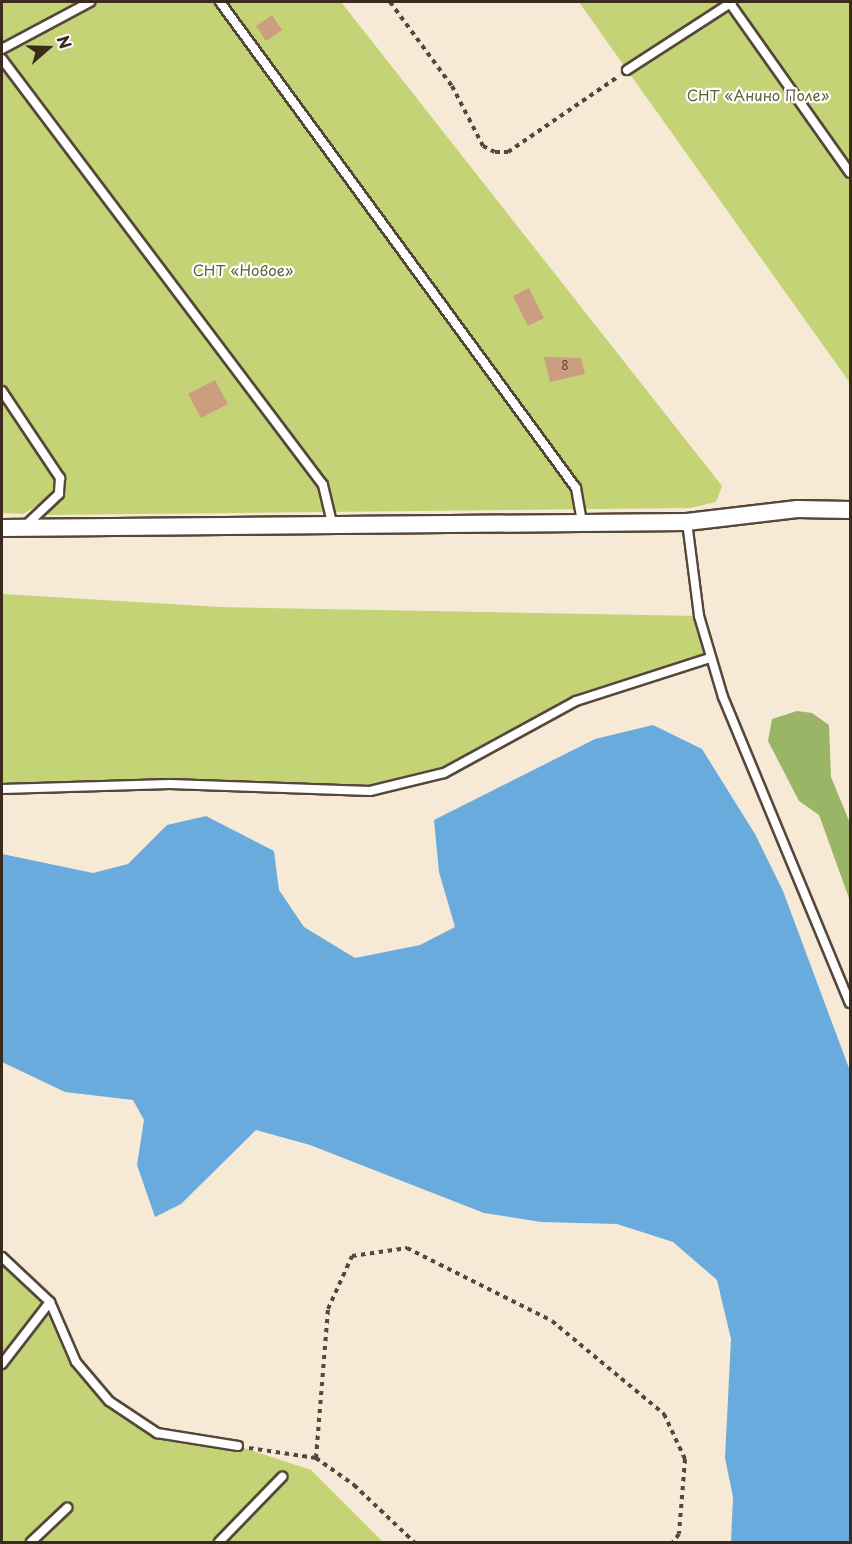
<!DOCTYPE html>
<meta charset="utf-8">
<style>
body{margin:0}
#map{position:relative;width:852px;height:1544px;overflow:hidden;background:#f6ead7;font-family:"Playpen Sans",sans-serif}
div>[style]{position:absolute}
.green>*{inset:0;background:#c3d375}
.forest>*{inset:0;background:#9ab566}
.water>*{inset:0;background:#69abdd}
.building>*{inset:0;background:#cd9d80}
.path>*{height:4px;margin-top:-2px;transform-origin:0;background:repeating-linear-gradient(90deg,#57473a 0 4.5px,transparent 0 9px)}
.roads{filter:drop-shadow(2px 0 #57473a) drop-shadow(-2px 0 #57473a) drop-shadow(0 2px #57473a) drop-shadow(0 -2px #57473a)}
.lane>*{height:8px;margin:-4px;padding:0 4px;transform-origin:4px;border-radius:4px;background:#fff}
.street>*{height:16px;margin:-8px;padding:0 8px;transform-origin:8px;border-radius:8px;background:#fff}
span{translate:-50% -50%;white-space:nowrap;text-align:center;line-height:1.15;-webkit-text-stroke:4.5px #fff;paint-order:stroke}
.number-label{font-size:12px;color:#604736}
.number-label span{-webkit-text-stroke-width:0}
.park-label{font-size:15px;color:#645d38}
.frame{position:absolute;inset:0;border:3px solid #3b2a1e;pointer-events:none}
.north{position:absolute;left:18px;top:18px;width:60px;height:60px;-webkit-text-stroke:4px #fff;paint-order:stroke;rotate:70deg;font-size:16px;font-weight:700;line-height:24px;text-align:center;color:#3b2a1e}
.north::after{content:'';display:block;margin:auto;width:21px;height:27px;background:#3b2a1e;clip-path:polygon(50% 0,100% 100%,50% 72%,0 100%)}
</style>
<div id="map">
<div class="green">
<div style="clip-path:polygon(2px 2px,341px 2px,722px 486px,716px 502px,690px 508px,44px 515px,39px 505px,23px 514px,2px 513px)"></div>
<div style="clip-path:polygon(579px 2px,850px 2px,850px 383px,627px 70px)"></div>
<div style="clip-path:polygon(2px 594px,220px 607px,699px 616px,710px 658px,576px 701px,444px 773px,370px 791px,170px 784px,2px 789px)"></div>
<div style="clip-path:polygon(2px 1257px,50px 1302px,76px 1362px,109px 1401px,157px 1433px,238px 1446px,311px 1470px,383px 1542px,2px 1542px)"></div>
</div>
<div class="forest">
<div style="clip-path:polygon(797px 711px,812px 713px,829px 725px,831px 777px,850px 823px,850px 901px,819px 815px,799px 801px,768px 741px,772px 719px)"></div>
</div>
<div class="water">
<div style="clip-path:polygon(653px 725px,702px 749px,755px 834px,783px 891px,850px 1071px,850px 1542px,731px 1542px,733px 1497px,725px 1458px,731px 1339px,717px 1280px,673px 1242px,617px 1224px,541px 1222px,484px 1213px,310px 1145px,256px 1130px,181px 1204px,155px 1217px,137px 1165px,144px 1120px,133px 1100px,65px 1092px,2px 1062px,2px 854px,93px 873px,128px 864px,167px 825px,206px 816px,274px 851px,279px 890px,304px 927px,355px 958px,420px 945px,455px 927px,439px 872px,434px 820px,595px 739px)"></div>
</div>
<div class="building">
<div style="clip-path:polygon(272px 15px,282px 30px,266px 41px,256px 26px)"></div>
<div style="clip-path:polygon(529px 288px,544px 318px,528px 326px,513px 296px)"></div>
<div style="clip-path:polygon(544px 357px,581px 358px,585px 374px,550px 382px)"></div>
<div style="clip-path:polygon(215px 380px,228px 404px,201px 418px,188px 394px)"></div>
</div>
<div class="path">
<div style="left:390px;top:2px;width:104px;rotate:53.6deg"></div>
<div style="left:452px;top:86px;width:68px;rotate:62.7deg"></div>
<div style="left:483px;top:146px;width:13px;rotate:27deg"></div>
<div style="left:495px;top:152px;width:13px"></div>
<div style="left:508px;top:152px;width:131px;rotate:-34.4deg"></div>
<div style="left:249px;top:1448px;width:68px;rotate:8.5deg"></div>
<div style="left:316px;top:1458px;width:47px;rotate:35.4deg"></div>
<div style="left:354px;top:1485px;width:83px;rotate:43.5deg"></div>
<div style="left:316px;top:1458px;width:149px;rotate:-85.4deg"></div>
<div style="left:328px;top:1309px;width:58px;rotate:-65.6deg"></div>
<div style="left:352px;top:1256px;width:56px;rotate:-8.3deg"></div>
<div style="left:407px;top:1248px;width:162px;rotate:26.7deg"></div>
<div style="left:552px;top:1321px;width:146px;rotate:39.7deg"></div>
<div style="left:664px;top:1414px;width:50px;rotate:65deg"></div>
<div style="left:685px;top:1459px;width:75px;rotate:94.6deg"></div>
<div style="left:679px;top:1534px;width:10px;rotate:127deg"></div>
</div>
<div class="roads">
<div class="lane">
<div style="left:220px;top:2px;width:602px;rotate:53.78deg"></div>
<div style="left:576px;top:488px;width:36px;rotate:80deg"></div>
<div style="left:729px;top:2px;width:209px;rotate:54.7deg"></div>
<div style="left:2px;top:49px;width:100px;rotate:-28.1deg"></div>
<div style="left:2px;top:59px;width:533px;rotate:53deg"></div>
<div style="left:323px;top:485px;width:43px;rotate:76.6deg"></div>
<div style="left:627px;top:70px;width:125px;rotate:-32.9deg"></div>
<div style="left:2px;top:391px;width:105px;rotate:56.3deg"></div>
<div style="left:60px;top:478px;width:16px;rotate:94deg"></div>
<div style="left:59px;top:494px;width:47px;rotate:136.7deg"></div>
<div style="left:687px;top:522px;width:95px;rotate:82.7deg"></div>
<div style="left:699px;top:616px;width:84px;rotate:73.5deg"></div>
<div style="left:723px;top:697px;width:331px;rotate:67.5deg"></div>
<div style="left:2px;top:789px;width:168px;rotate:-1.7deg"></div>
<div style="left:170px;top:784px;width:200px;rotate:2deg"></div>
<div style="left:370px;top:791px;width:76px;rotate:-13.7deg"></div>
<div style="left:444px;top:773px;width:150px;rotate:-28.6deg"></div>
<div style="left:576px;top:701px;width:141px;rotate:-17.8deg"></div>
<div style="left:2px;top:1257px;width:66px;rotate:43.2deg"></div>
<div style="left:50px;top:1302px;width:65px;rotate:66.6deg"></div>
<div style="left:76px;top:1362px;width:51px;rotate:49.8deg"></div>
<div style="left:109px;top:1401px;width:58px;rotate:33.7deg"></div>
<div style="left:157px;top:1433px;width:82px;rotate:9.1deg"></div>
<div style="left:2px;top:1364px;width:78px;rotate:-52.3deg"></div>
<div style="left:31px;top:1542px;width:50px;rotate:-43.4deg"></div>
<div style="left:219px;top:1542px;width:91px;rotate:-45.9deg"></div>
</div>
<div class="street">
<div style="left:2px;top:528px;width:685px;rotate:-0.5deg"></div>
<div style="left:687px;top:522px;width:111px;rotate:-6.7deg"></div>
<div style="left:797px;top:509px;width:53px;rotate:1.1deg"></div>
</div>
</div>
<div class="number-label">
<span style="left:565px;top:366px">8</span>
</div>
<div class="park-label">
<span style="left:758px;top:95px">СНТ «Анино Поле»</span>
<span style="left:243px;top:270px">СНТ «Новое»</span>
</div>
<div class="frame"></div>
<div class="north">N</div>
</div>
